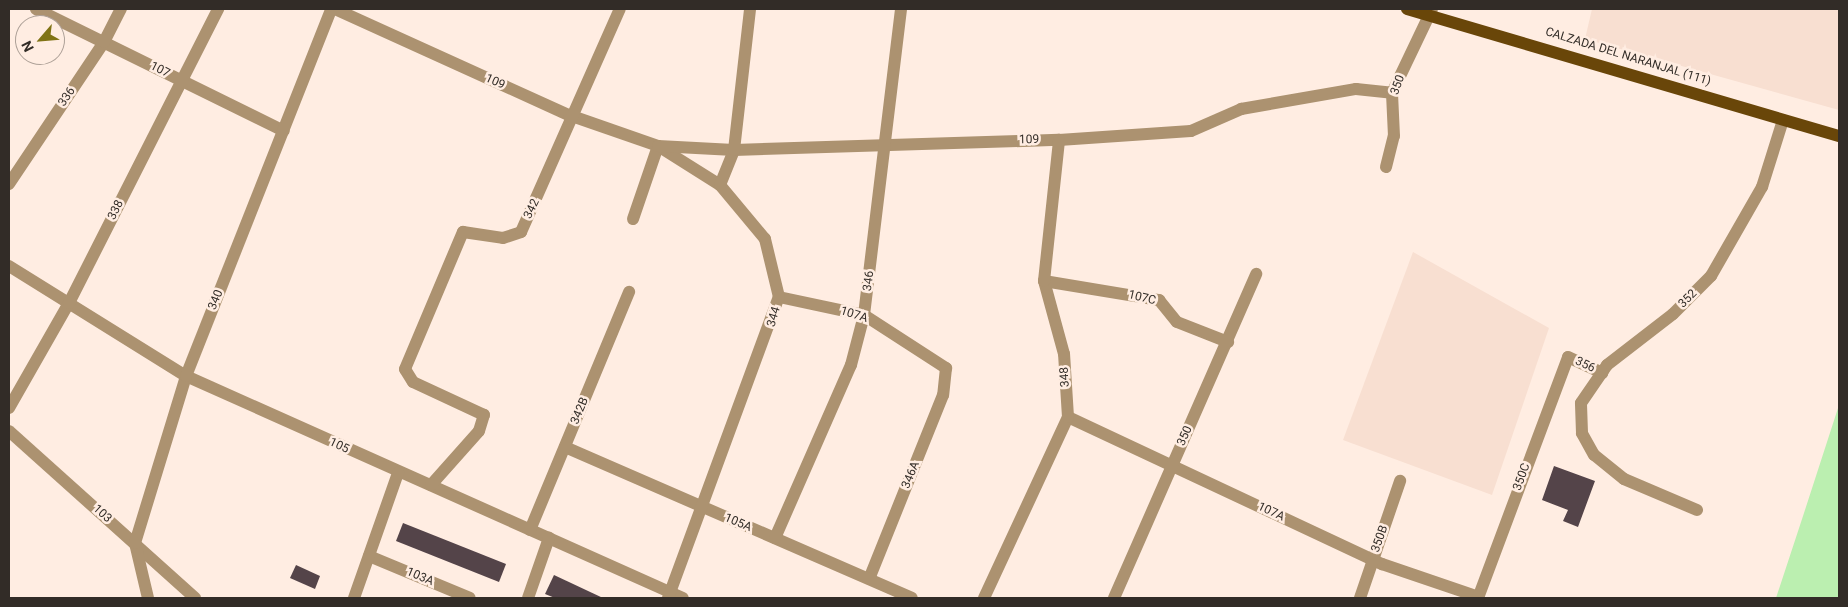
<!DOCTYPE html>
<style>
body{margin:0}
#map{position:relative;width:1848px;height:607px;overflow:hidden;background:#ffede2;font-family:Roboto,sans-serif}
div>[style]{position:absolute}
.built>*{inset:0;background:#f8dfd1}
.green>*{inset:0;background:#bbefb0}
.building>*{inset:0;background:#544449}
.minor>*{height:12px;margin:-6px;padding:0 6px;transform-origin:6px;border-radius:6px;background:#ac9270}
.major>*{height:12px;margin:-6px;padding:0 6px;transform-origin:6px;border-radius:6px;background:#694609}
span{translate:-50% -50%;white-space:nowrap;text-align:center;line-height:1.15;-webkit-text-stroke:5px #ffede2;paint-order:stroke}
.street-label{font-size:12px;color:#322c27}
.frame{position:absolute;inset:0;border:10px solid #322c27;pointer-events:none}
.north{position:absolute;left:15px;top:15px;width:50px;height:50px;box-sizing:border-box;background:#ffede2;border:1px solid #ada097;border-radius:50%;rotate:243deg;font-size:14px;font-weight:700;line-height:20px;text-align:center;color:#322c27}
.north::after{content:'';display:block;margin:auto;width:18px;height:22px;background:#807315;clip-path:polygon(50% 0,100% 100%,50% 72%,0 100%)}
</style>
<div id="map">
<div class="built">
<div style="clip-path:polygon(1592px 9px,1839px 9px,1839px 110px,1585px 39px)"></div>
<div style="clip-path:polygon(1413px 252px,1549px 328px,1492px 495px,1343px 440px)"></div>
</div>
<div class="green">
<div style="clip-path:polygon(1839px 405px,1839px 598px,1776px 598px,1804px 513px)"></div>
</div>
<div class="building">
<div style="clip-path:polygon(1554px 466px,1595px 481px,1578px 527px,1563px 521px,1568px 510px,1542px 500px)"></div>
<div style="clip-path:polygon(403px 523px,506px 564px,499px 582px,396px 541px)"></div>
<div style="clip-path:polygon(296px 565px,320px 576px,315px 589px,290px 578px)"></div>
<div style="clip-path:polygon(554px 575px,603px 598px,555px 598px,545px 594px)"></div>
</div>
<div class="minor">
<div style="left:36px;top:9px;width:276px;rotate:26.2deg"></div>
<div style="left:335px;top:9px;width:257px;rotate:24.4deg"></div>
<div style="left:569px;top:115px;width:94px;rotate:19.2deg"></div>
<div style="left:658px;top:146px;width:73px;rotate:32.2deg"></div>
<div style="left:1386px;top:167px;width:32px;rotate:-76deg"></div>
<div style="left:1394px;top:136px;width:43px;rotate:-92.7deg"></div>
<div style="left:1392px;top:93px;width:93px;rotate:-64.5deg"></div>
<div style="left:9px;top:184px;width:171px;rotate:-56.2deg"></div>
<div style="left:104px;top:42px;width:37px;rotate:-63deg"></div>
<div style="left:633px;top:219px;width:77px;rotate:-71.1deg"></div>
<div style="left:658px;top:146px;width:76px;rotate:3deg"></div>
<div style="left:734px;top:150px;width:325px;rotate:-1.8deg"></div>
<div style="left:1059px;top:140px;width:132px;rotate:-3.9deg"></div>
<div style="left:1191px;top:131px;width:55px;rotate:-23.7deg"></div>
<div style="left:1241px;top:109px;width:117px;rotate:-9.9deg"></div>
<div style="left:1356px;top:89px;width:36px;rotate:6deg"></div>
<div style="left:9px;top:266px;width:208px;rotate:31.9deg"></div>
<div style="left:186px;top:376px;width:544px;rotate:24.07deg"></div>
<div style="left:1044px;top:281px;width:117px;rotate:9.4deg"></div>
<div style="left:1159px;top:300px;width:28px;rotate:51deg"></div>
<div style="left:1177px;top:322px;width:55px;rotate:21.4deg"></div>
<div style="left:779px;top:297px;width:87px;rotate:12deg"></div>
<div style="left:864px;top:315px;width:98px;rotate:32.9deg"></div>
<div style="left:946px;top:368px;width:27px;rotate:96deg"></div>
<div style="left:943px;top:395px;width:198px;rotate:111.9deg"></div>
<div style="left:9px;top:408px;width:121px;rotate:-60.3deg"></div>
<div style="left:69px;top:303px;width:330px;rotate:-63.1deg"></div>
<div style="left:1068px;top:417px;width:347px;rotate:25.1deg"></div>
<div style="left:1382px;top:564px;width:102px;rotate:18.8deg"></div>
<div style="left:9px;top:431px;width:250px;rotate:41.9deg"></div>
<div style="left:565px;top:447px;width:378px;rotate:23.5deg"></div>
<div style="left:431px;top:485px;width:72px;rotate:-48.4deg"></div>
<div style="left:479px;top:431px;width:17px;rotate:-73deg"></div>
<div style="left:484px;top:415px;width:78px;rotate:-155.1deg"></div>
<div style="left:413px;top:382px;width:15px;rotate:-122deg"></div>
<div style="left:405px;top:369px;width:149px;rotate:-67.1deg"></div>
<div style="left:463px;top:232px;width:40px;rotate:8.5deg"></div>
<div style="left:503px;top:238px;width:19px;rotate:-18deg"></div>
<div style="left:521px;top:232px;width:244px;rotate:-66.1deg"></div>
<div style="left:1697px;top:510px;width:79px;rotate:-157deg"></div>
<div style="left:1624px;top:479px;width:38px;rotate:-141deg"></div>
<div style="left:1594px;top:455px;width:25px;rotate:-119deg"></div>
<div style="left:1582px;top:433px;width:30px;rotate:-92deg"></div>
<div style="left:1581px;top:403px;width:46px;rotate:-55.6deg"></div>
<div style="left:1607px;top:365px;width:83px;rotate:-37.7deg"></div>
<div style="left:1673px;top:314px;width:54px;rotate:-45deg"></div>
<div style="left:1711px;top:276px;width:103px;rotate:-60.2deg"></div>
<div style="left:1762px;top:187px;width:70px;rotate:-72.6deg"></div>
<div style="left:530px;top:530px;width:258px;rotate:-67.4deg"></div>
<div style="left:775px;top:538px;width:189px;rotate:-66.3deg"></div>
<div style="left:851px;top:365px;width:52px;rotate:-75.4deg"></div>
<div style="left:864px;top:315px;width:308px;rotate:-83.1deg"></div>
<div style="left:369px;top:556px;width:109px;rotate:22.6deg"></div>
<div style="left:148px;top:598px;width:57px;rotate:-103.3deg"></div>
<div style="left:135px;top:543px;width:175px;rotate:-73deg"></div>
<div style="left:186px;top:376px;width:395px;rotate:-68.4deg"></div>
<div style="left:354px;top:598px;width:133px;rotate:-70.6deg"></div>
<div style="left:528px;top:598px;width:64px;rotate:-70.7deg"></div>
<div style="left:668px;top:598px;width:321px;rotate:-69.8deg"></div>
<div style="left:779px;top:297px;width:60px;rotate:-103.6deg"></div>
<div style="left:765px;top:239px;width:70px;rotate:-129.8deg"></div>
<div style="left:720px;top:185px;width:38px;rotate:-68deg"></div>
<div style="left:734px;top:150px;width:142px;rotate:-83.5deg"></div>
<div style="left:984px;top:598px;width:200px;rotate:-65.1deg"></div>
<div style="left:1068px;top:417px;width:63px;rotate:-93.6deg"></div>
<div style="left:1064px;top:354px;width:76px;rotate:-105.3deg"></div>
<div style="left:1044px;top:281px;width:142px;rotate:-83.9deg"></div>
<div style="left:1114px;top:598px;width:354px;rotate:-66.3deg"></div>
<div style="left:1360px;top:598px;width:124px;rotate:-71.1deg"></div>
<div style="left:1478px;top:598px;width:257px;rotate:-69.5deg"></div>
<div style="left:1568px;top:357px;width:38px;rotate:25deg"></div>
</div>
<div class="major">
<div style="left:1407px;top:9px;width:450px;rotate:16.4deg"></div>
</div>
<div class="street-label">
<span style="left:1628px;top:57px;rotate:17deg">CALZADA DEL NARANJAL (111)</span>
<span style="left:160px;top:70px;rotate:27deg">107</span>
<span style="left:495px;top:82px;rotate:24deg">109</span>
<span style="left:1398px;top:85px;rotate:-70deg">350</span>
<span style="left:67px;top:97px;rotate:-56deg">336</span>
<span style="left:1029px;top:140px;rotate:-1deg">109</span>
<span style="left:532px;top:209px;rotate:-64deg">342</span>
<span style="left:116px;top:210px;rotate:-63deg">338</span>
<span style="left:869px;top:281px;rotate:-83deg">346</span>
<span style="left:1142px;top:298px;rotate:13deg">107C</span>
<span style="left:1688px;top:299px;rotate:-45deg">352</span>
<span style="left:216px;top:300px;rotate:-68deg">340</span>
<span style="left:854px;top:315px;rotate:17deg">107A</span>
<span style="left:774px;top:317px;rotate:-74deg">344</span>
<span style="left:1585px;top:365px;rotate:25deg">356</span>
<span style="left:1065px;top:377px;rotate:-93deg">348</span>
<span style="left:580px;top:411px;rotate:-67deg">342B</span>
<span style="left:1185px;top:436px;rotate:-66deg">350</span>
<span style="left:339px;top:446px;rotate:25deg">105</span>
<span style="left:911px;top:475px;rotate:-68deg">346A</span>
<span style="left:1522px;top:477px;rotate:-70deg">350C</span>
<span style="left:1271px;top:512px;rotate:25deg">107A</span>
<span style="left:102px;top:514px;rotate:42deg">103</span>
<span style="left:738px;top:523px;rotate:23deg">105A</span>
<span style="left:1380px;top:539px;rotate:-70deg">350B</span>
<span style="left:420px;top:577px;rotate:23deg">103A</span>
</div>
<div class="frame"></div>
<div class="north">N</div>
</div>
